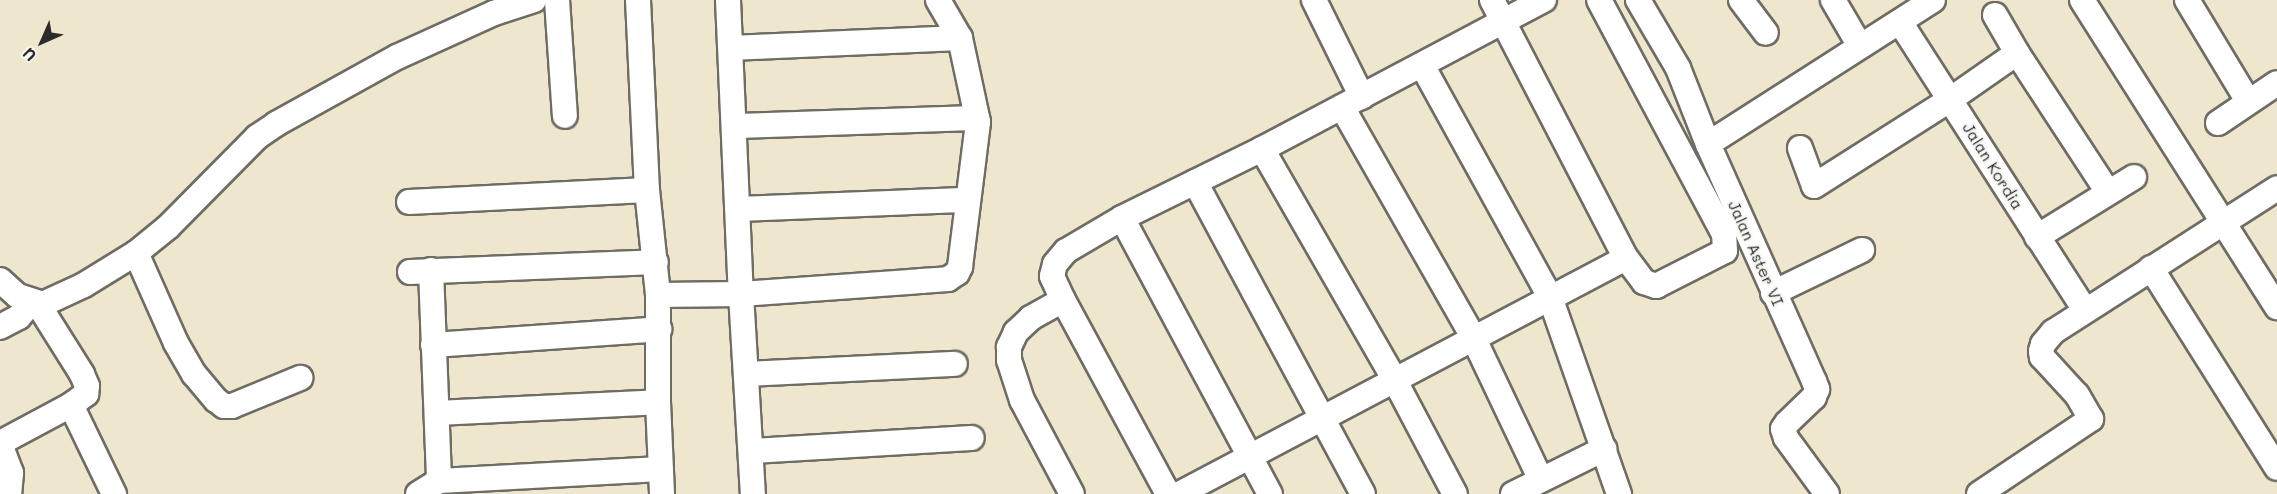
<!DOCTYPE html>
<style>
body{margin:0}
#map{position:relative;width:2277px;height:494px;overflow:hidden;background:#eee6cd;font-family:Mali,sans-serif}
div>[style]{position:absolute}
.roads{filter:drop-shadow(2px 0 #6f6c64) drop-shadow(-2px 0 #6f6c64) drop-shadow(0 2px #6f6c64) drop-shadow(0 -2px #6f6c64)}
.minor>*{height:24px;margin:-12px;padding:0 12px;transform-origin:12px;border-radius:12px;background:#fff}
span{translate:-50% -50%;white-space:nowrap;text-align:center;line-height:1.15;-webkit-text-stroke:4.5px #f6f6f2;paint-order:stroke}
.street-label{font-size:16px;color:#2b2b2b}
.north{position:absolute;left:12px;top:12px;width:60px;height:60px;-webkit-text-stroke:4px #f6f6f2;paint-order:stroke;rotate:225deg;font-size:16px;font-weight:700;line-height:24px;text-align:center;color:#2b2b2b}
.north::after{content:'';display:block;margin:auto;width:21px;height:27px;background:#2b2b2b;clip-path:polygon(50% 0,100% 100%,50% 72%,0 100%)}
</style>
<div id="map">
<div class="roads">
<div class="minor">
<div style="left:557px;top:0;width:116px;rotate:86.1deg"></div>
<div style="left:638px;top:0;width:190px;rotate:87.3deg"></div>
<div style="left:647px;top:190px;width:106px;rotate:84deg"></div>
<div style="left:658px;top:295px;width:107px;rotate:90deg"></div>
<div style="left:658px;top:402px;width:92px;rotate:87.5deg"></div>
<div style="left:728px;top:0;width:294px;rotate:87.5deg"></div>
<div style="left:741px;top:294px;width:200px;rotate:86.6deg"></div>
<div style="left:1314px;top:0;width:108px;rotate:63.7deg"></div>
<div style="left:1492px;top:0;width:291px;rotate:62.6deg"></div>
<div style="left:1626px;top:258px;width:30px;rotate:53deg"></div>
<div style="left:1644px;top:282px;width:13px;rotate:18deg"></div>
<div style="left:1656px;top:286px;width:77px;rotate:-26.9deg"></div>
<div style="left:1725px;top:251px;width:17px;rotate:-93deg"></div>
<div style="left:1724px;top:234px;width:265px;rotate:-118.1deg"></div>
<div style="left:1638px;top:0;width:79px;rotate:59.5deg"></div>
<div style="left:1678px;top:68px;width:82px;rotate:68.5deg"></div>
<div style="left:1708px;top:144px;width:260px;rotate:65.9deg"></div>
<div style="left:1814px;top:381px;width:9px;rotate:69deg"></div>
<div style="left:1817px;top:389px;width:9px;rotate:111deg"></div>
<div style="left:1814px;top:397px;width:37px;rotate:136deg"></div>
<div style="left:1787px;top:423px;width:7px;rotate:124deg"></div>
<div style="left:1783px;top:429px;width:9px;rotate:72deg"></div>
<div style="left:1786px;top:438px;width:69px;rotate:53.8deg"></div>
<div style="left:1741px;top:0;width:41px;rotate:52.9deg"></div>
<div style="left:1833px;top:0;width:53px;rotate:59.6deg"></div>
<div style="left:2082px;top:0;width:364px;rotate:57.6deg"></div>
<div style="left:2187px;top:0;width:118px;rotate:58.9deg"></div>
<div style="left:1995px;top:15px;width:44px;rotate:59.9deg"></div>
<div style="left:2017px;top:53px;width:166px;rotate:56.8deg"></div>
<div style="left:1900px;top:22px;width:342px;rotate:57.3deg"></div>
<div style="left:731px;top:48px;width:229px;rotate:-2.5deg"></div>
<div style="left:1422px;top:65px;width:265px;rotate:61.1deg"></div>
<div style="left:1550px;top:297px;width:209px;rotate:70.7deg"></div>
<div style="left:1342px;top:107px;width:265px;rotate:60.3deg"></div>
<div style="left:1473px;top:337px;width:158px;rotate:64.6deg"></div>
<div style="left:2218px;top:123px;width:71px;rotate:-34.1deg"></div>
<div style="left:735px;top:126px;width:242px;rotate:-1.9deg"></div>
<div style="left:1708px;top:144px;width:267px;rotate:-32.6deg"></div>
<div style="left:1800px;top:148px;width:40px;rotate:69.8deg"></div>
<div style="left:1814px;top:186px;width:162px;rotate:-32.4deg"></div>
<div style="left:1951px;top:99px;width:80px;rotate:-34.9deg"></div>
<div style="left:1262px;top:149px;width:265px;rotate:60.1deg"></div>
<div style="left:1394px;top:379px;width:130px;rotate:62.1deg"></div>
<div style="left:1195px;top:182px;width:354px;rotate:61.7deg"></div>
<div style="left:409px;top:202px;width:238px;rotate:-2.9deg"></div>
<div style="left:739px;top:209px;width:229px;rotate:-2.3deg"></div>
<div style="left:1122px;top:218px;width:313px;rotate:61.8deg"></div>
<div style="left:2037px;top:237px;width:114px;rotate:-31.7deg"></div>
<div style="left:136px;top:253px;width:98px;rotate:66deg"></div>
<div style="left:176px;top:343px;width:36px;rotate:60deg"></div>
<div style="left:194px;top:374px;width:34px;rotate:50deg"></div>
<div style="left:216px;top:400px;width:10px;rotate:37deg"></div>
<div style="left:224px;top:406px;width:8px"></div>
<div style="left:232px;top:406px;width:74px;rotate:-22.4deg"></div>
<div style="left:2151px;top:268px;width:236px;rotate:57.8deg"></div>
<div style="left:431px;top:270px;width:211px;rotate:87.8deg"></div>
<div style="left:410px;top:272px;width:246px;rotate:-2.3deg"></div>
<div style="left:0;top:280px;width:24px;rotate:42deg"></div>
<div style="left:18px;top:296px;width:26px;rotate:18deg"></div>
<div style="left:43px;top:304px;width:45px;rotate:-24.9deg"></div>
<div style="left:84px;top:285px;width:61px;rotate:-31.6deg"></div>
<div style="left:136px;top:253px;width:41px;rotate:-39.1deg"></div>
<div style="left:168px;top:227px;width:127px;rotate:-45.3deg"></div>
<div style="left:257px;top:137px;width:23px;rotate:-34deg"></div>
<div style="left:276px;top:124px;width:138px;rotate:-29deg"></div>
<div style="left:397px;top:57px;width:107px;rotate:-24.4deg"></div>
<div style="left:494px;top:13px;width:42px;rotate:-18deg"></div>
<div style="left:1773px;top:293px;width:99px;rotate:-25.8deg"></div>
<div style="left:658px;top:295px;width:83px;rotate:-0.7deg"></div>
<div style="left:741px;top:294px;width:180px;rotate:-4.1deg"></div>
<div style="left:921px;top:281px;width:27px;rotate:-4deg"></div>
<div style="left:948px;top:279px;width:11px;rotate:-34deg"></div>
<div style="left:957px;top:273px;width:7px;rotate:-63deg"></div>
<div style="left:960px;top:267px;width:146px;rotate:-82.9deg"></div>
<div style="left:978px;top:122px;width:86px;rotate:-102.1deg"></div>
<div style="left:960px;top:38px;width:44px;rotate:-120.1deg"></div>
<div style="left:1063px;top:300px;width:37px;rotate:151deg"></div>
<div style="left:1031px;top:318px;width:21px;rotate:137deg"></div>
<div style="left:1016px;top:332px;width:17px;rotate:115deg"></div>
<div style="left:1009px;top:347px;width:13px;rotate:90deg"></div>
<div style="left:1009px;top:360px;width:42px;rotate:72deg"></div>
<div style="left:1022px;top:400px;width:106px;rotate:62deg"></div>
<div style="left:0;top:327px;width:21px;rotate:-28deg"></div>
<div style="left:19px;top:317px;width:19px;rotate:-51deg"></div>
<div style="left:433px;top:345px;width:227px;rotate:-4deg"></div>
<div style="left:748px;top:374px;width:207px;rotate:-2.8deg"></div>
<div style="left:71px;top:405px;width:99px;rotate:64.2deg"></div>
<div style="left:437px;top:413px;width:221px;rotate:-2.8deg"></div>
<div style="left:0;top:443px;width:81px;rotate:-28.2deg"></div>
<div style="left:71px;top:405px;width:19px;rotate:-36deg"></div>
<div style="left:86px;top:394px;width:8px;rotate:-83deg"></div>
<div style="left:87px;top:386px;width:13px;rotate:-113deg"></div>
<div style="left:82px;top:374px;width:83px;rotate:-122.2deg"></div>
<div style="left:0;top:444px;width:31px;rotate:69deg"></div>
<div style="left:11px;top:473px;width:21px;rotate:95deg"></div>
<div style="left:752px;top:451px;width:220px;rotate:-3.4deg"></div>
<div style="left:418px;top:494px;width:25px;rotate:-32deg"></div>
<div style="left:439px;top:481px;width:222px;rotate:-3.1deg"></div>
<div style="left:1168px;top:494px;width:221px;rotate:-118.4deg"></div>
<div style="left:1063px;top:300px;width:26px;rotate:-115deg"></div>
<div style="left:1052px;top:276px;width:12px;rotate:-76deg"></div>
<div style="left:1055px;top:264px;width:17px;rotate:-50deg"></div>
<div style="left:1066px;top:251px;width:65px;rotate:-30.5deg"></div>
<div style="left:1122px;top:218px;width:156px;rotate:-26.2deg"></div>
<div style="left:1262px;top:149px;width:319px;rotate:-27.9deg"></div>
<div style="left:1179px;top:494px;width:505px;rotate:-27.83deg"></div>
<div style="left:1513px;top:494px;width:102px;rotate:-26.3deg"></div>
<div style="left:1979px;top:494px;width:135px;rotate:-33.8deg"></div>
<div style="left:2091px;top:419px;width:28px;rotate:-120deg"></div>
<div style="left:2077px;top:395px;width:52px;rotate:-132.6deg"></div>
<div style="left:2042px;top:357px;width:6px;rotate:-99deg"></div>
<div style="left:2041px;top:351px;width:7px;rotate:-74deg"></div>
<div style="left:2043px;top:344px;width:16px;rotate:-50deg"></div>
<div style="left:2053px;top:332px;width:266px;rotate:-32.7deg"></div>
</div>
</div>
<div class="street-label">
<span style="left:1993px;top:166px;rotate:58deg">Jalan Kordia</span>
<span style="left:1756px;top:253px;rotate:66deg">Jalan Aster VI</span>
</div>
<div class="north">U</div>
</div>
